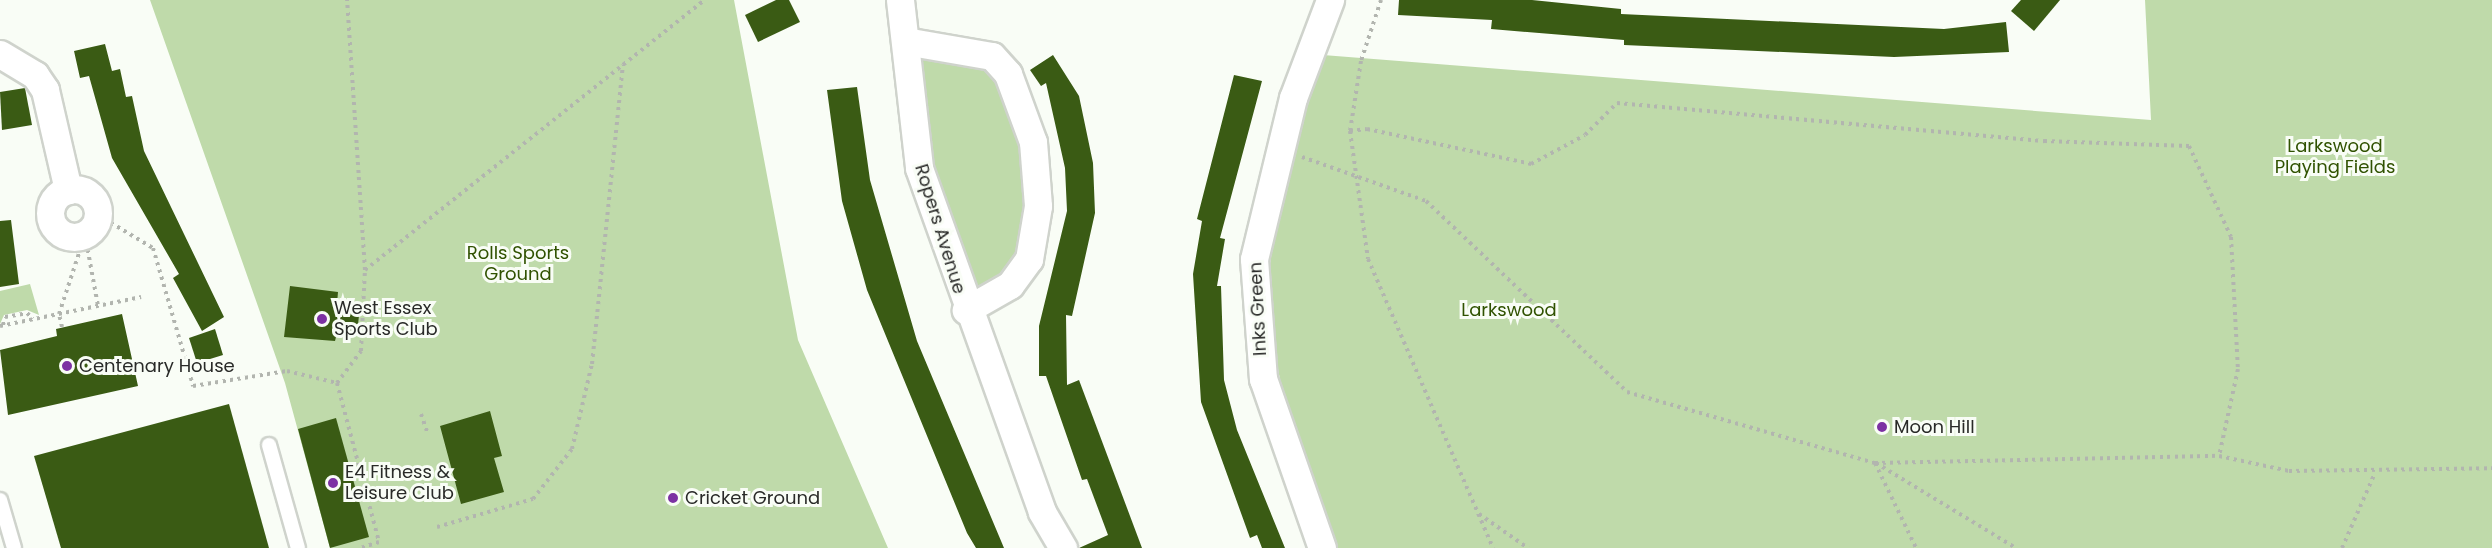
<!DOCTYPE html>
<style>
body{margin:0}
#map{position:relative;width:2492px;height:548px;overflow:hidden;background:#f9fdf6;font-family:Poppins,sans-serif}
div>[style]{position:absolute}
.green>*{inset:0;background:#bfdaaa}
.building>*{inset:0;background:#3a5b14}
.path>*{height:4px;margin-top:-2px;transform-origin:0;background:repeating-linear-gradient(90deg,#b2b5af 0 3px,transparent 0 7.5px)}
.roads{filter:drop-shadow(2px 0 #cfd3cc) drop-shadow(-2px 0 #cfd3cc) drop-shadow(0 2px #cfd3cc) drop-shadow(0 -2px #cfd3cc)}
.lane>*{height:14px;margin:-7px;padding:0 7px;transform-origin:7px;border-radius:7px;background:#fff}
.street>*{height:27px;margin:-13.5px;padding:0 13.5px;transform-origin:13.5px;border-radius:13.5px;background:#fff}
.street>.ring{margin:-13.5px;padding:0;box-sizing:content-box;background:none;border:27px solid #fff;border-radius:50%}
.dots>*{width:16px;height:16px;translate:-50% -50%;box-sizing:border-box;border:3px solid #f9fdf6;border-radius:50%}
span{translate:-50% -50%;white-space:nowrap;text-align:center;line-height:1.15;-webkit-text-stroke:6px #f9fdf6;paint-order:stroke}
.park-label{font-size:18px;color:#305201}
.street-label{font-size:18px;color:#292a28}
.poi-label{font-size:18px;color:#292a28}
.left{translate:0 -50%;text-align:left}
</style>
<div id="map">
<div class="green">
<div style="clip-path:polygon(150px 0,734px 0,798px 340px,888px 548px,330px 548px,285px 383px)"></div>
<div style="clip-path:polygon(2145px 0,2492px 0,2492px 548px,1334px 548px,1292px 440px,1273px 344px,1270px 264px,1282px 182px,1323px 55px,2151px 120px)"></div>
<div style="clip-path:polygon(905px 41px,992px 56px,1033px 142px,1029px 259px,966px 310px,919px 168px)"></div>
<div style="clip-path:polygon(30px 284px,39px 315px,27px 310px,4px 315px,0 324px,0 291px)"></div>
</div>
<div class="building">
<div style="clip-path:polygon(776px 0,789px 0,800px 22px,758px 42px,745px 15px)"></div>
<div style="clip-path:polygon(1399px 0,1532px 0,1621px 9px,1621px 14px,1944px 29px,2006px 22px,2009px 52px,1894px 57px,1624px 45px,1624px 40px,1491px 29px,1492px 20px,1398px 15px)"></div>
<div style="clip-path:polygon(2021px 0,2060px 0,2034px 31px,2011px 11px)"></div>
<div style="clip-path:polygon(105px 44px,112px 71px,120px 69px,126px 97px,132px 96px,144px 151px,224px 317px,202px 331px,173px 278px,179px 274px,112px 158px,89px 76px,80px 78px,74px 51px)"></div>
<div style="clip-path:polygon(1053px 55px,1079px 96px,1093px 163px,1095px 213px,1072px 316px,1066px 315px,1067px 385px,1079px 380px,1142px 548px,1079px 548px,1108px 535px,1087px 479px,1082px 480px,1046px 376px,1039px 376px,1039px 326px,1067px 211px,1065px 168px,1046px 83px,1041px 86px,1030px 70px)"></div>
<div style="clip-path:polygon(1234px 75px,1262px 81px,1220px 238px,1225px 239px,1217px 286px,1221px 286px,1224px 380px,1237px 430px,1285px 548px,1262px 548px,1257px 535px,1250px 538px,1201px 402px,1193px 274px,1202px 221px,1197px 219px)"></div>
<div style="clip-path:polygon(857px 87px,870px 180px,917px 341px,1004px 548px,976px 548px,967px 533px,867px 290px,842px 201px,827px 90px)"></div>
<div style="clip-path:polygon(25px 88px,32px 125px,2px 130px,0 92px)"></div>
<div style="clip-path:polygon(11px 220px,19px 284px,0 287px,0 221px)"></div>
<div style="clip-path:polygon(290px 286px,338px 292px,337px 304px,360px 306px,357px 334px,337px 333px,335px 341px,284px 337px)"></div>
<div style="clip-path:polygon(122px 314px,138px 386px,8px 415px,0 350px,57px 336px,56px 329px)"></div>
<div style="clip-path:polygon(215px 329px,223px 355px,197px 363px,189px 338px)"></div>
<div style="clip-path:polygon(229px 404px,269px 548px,61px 548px,34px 456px)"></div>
<div style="clip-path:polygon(490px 411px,502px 456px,494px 458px,504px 492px,461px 504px,440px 426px)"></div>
<div style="clip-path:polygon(336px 418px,369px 537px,330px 548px,298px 429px)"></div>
</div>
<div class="path">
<div style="left:1381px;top:0;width:64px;rotate:108.2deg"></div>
<div style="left:1361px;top:61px;width:71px;rotate:98.9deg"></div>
<div style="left:1350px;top:131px;width:129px;rotate:82deg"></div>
<div style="left:1368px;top:259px;width:315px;rotate:66.6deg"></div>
<div style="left:1350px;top:131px;width:17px;rotate:-7deg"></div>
<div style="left:1367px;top:129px;width:168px;rotate:12deg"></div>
<div style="left:1531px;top:164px;width:61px;rotate:-28.2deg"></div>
<div style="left:1585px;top:135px;width:45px;rotate:-45deg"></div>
<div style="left:1617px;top:103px;width:429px;rotate:5.1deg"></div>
<div style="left:2044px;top:141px;width:145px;rotate:2deg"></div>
<div style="left:2189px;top:146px;width:100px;rotate:65.2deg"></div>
<div style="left:2231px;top:237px;width:132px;rotate:87deg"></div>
<div style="left:2238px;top:369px;width:89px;rotate:102.3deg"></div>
<div style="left:1302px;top:157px;width:132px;rotate:19.5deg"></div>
<div style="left:1426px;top:201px;width:277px;rotate:43.5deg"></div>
<div style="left:1627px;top:392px;width:258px;rotate:16deg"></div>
<div style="left:1875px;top:463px;width:94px;rotate:64.2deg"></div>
<div style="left:98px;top:215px;width:64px;rotate:31deg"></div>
<div style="left:153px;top:248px;width:144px;rotate:73.8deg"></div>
<div style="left:193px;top:386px;width:95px;rotate:-9.1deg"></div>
<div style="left:287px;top:371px;width:51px;rotate:13.5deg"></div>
<div style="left:337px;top:383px;width:164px;rotate:75.2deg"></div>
<div style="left:379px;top:542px;width:20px;rotate:162deg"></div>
<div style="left:365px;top:270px;width:434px;rotate:-38.5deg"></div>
<div style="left:3px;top:325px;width:8px;rotate:-76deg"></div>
<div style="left:5px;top:317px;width:22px;rotate:-10deg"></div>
<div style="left:27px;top:313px;width:8px;rotate:45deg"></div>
<div style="left:0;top:326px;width:144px;rotate:-11.6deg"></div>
<div style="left:62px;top:327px;width:13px;rotate:-103deg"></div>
<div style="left:59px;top:314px;width:83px;rotate:-71.8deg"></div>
<div style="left:85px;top:235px;width:72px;rotate:79.6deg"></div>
<div style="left:337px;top:383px;width:40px;rotate:-53deg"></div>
<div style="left:361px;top:351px;width:81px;rotate:-87.2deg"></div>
<div style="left:365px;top:270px;width:271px;rotate:-93.8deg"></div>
<div style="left:421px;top:414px;width:21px;rotate:71deg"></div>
<div style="left:1875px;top:463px;width:344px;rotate:-1.2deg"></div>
<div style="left:2219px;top:456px;width:72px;rotate:12.1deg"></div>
<div style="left:2289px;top:471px;width:203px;rotate:-0.8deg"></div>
<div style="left:1876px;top:463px;width:164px;rotate:31.3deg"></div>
<div style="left:1479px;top:514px;width:60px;rotate:34.8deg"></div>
<div style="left:437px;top:527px;width:100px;rotate:-16.3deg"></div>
<div style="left:533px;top:499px;width:63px;rotate:-52deg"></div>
<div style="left:572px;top:449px;width:87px;rotate:-76.8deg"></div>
<div style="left:592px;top:364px;width:301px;rotate:-84.1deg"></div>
<div style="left:2342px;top:548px;width:82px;rotate:-66.3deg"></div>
</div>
<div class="roads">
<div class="lane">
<div style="left:269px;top:445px;width:107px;rotate:74.3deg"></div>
<div style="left:0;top:500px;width:50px;rotate:73.7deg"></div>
</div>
<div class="street">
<div style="left:900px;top:0;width:169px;rotate:83.5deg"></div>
<div style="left:919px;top:168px;width:365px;rotate:70.3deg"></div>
<div style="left:1042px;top:512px;width:42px;rotate:59.7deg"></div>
<div style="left:905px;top:41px;width:88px;rotate:9.8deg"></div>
<div style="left:992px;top:56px;width:24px;rotate:48deg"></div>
<div style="left:1008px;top:74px;width:72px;rotate:69.8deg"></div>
<div style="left:1033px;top:142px;width:64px;rotate:85.5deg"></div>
<div style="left:1038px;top:206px;width:54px;rotate:99.6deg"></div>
<div style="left:1029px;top:259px;width:32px;rotate:126deg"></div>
<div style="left:1010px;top:285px;width:51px;rotate:150.4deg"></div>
<div style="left:0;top:54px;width:41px;rotate:31deg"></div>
<div style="left:35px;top:75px;width:18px;rotate:56deg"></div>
<div style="left:45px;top:90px;width:103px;rotate:77deg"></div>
<div class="ring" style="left:50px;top:189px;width:21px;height:21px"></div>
<div style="left:1322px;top:548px;width:179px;rotate:-109.2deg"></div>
<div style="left:1263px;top:379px;width:120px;rotate:-94.3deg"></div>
<div style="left:1254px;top:259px;width:166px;rotate:-76.4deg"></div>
<div style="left:1293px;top:98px;width:105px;rotate:-69.3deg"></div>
</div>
</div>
<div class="dots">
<div style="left:322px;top:319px;background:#7c31a3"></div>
<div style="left:67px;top:366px;background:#7c31a3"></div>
<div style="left:1882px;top:427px;background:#7c31a3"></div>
<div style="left:333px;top:483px;background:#7c31a3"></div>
<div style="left:673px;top:498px;background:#7c31a3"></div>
</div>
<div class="park-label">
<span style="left:2335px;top:157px">Larkswood<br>Playing Fields</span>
<span style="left:518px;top:264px">Rolls Sports<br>Ground</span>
<span style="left:1509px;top:310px">Larkswood</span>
</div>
<div class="street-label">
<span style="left:940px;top:229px;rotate:73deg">Ropers Avenue</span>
<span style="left:1258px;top:309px;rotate:-93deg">Inks Green</span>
</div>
<div class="poi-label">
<span class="left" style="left:334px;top:319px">West Essex<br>Sports Club</span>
<span class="left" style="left:79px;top:366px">Centenary House</span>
<span class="left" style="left:1894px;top:427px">Moon Hill</span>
<span class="left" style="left:345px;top:483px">E4 Fitness &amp;<br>Leisure Club</span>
<span class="left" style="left:685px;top:498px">Cricket Ground</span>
</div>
</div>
